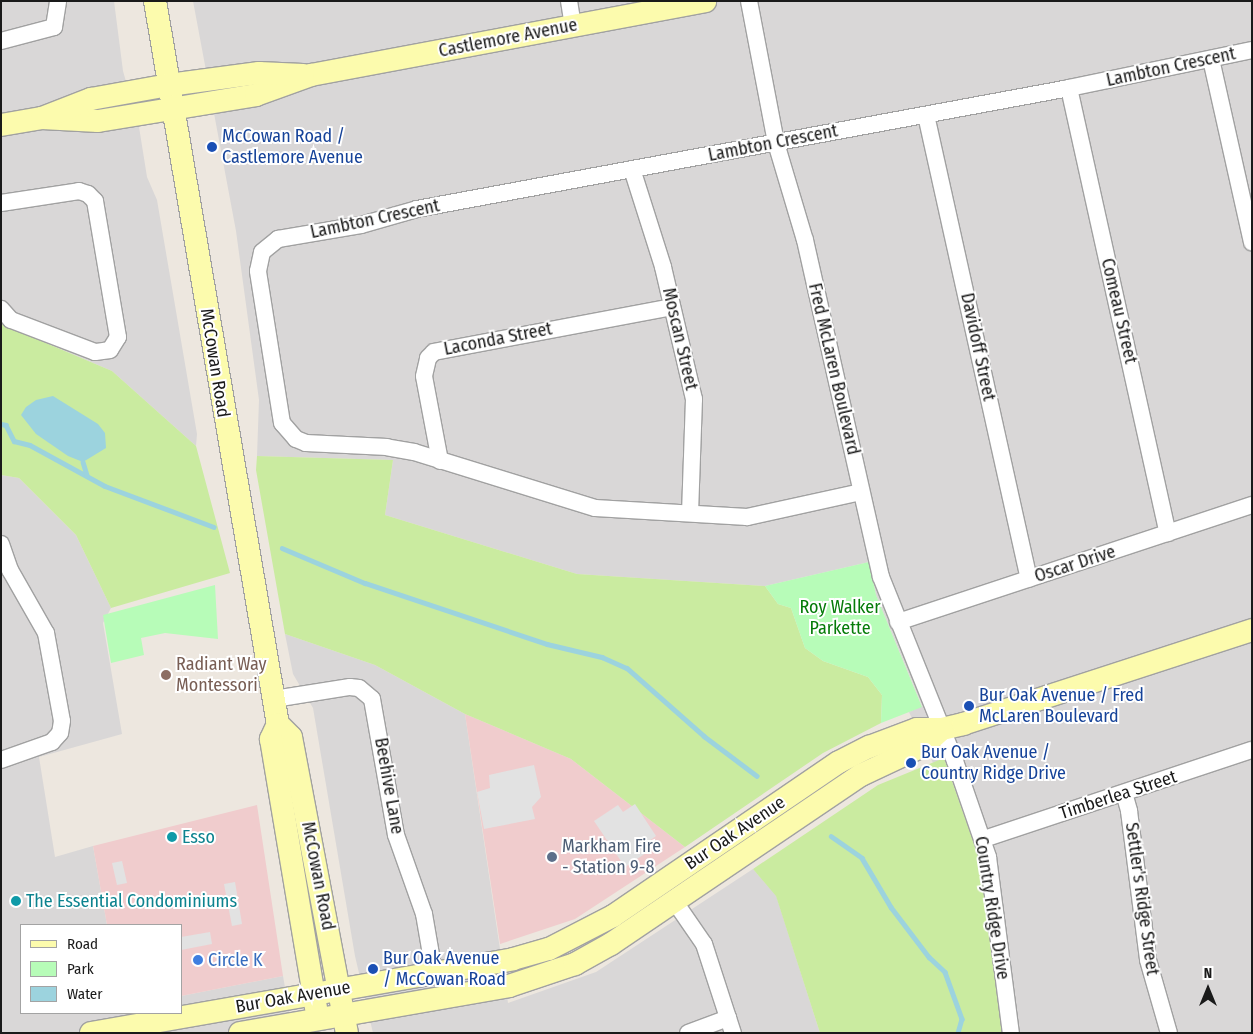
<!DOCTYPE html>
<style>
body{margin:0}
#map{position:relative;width:1253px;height:1034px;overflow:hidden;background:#ede7df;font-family:"Fira Sans Condensed",sans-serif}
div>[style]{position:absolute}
.residential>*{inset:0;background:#d9d7d7}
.commercial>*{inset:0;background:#f0cccd}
.grass>*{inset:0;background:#caeba0}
.park>*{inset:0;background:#b7fcb8}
.parking>*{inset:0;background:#e2e2e2}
.water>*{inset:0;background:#9cd3de}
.stream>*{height:4.5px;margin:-2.25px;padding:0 2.25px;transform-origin:2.25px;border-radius:2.25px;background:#9cd3de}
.roads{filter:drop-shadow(1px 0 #a1a1a1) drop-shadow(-1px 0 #a1a1a1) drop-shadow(0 1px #a1a1a1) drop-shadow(0 -1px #a1a1a1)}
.street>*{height:16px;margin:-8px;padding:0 8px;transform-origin:8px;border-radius:8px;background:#fff}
.secondary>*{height:22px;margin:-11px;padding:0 11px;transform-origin:11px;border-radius:11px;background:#fcfbad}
.dots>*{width:14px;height:14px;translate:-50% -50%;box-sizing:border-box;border:2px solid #fff;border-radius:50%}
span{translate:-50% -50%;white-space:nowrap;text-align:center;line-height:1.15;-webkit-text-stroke:4px #fff;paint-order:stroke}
.street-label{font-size:18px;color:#1a1a1a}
.transit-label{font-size:18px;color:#164399}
.left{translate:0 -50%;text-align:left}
.park-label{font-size:18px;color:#057b08}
.education-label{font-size:18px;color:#785e54}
.culture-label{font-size:18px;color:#0d838f}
.service-label{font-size:18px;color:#4e5e75}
.shop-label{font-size:18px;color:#366cbe}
.frame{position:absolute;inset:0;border:2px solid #1a1a1a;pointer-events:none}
.legend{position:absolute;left:20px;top:924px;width:162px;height:90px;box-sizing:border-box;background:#fff;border:1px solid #a3a3a3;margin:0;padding:6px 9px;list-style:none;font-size:15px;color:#1a1a1a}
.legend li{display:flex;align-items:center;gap:10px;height:25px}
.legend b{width:25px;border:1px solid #a3a3a3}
.north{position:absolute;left:1183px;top:964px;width:50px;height:50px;-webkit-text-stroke:4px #fff;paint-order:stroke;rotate:0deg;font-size:14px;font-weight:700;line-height:20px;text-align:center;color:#1a1a1a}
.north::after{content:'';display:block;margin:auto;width:18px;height:22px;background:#1a1a1a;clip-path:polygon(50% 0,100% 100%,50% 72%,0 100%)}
</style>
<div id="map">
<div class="residential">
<div style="clip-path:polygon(1px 1px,114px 1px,123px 71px,139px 127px,147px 177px,157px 200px,197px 434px,196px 446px,112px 371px,1px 324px)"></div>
<div style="clip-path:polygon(193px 1px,1252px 1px,1252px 1033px,1003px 1033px,976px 844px,944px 758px,933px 763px,909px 712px,922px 706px,876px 595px,869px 562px,765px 586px,577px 574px,385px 515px,393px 460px,257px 456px,259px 400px,236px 231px)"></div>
<div style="clip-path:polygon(1px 475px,19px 478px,76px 535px,111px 608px,103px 623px,122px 734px,39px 757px,55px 857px,93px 846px,107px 925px,21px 925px,21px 1013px,181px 1013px,181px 996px,283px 976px,293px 1033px,1px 1033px)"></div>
<div style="clip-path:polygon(285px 634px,375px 665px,465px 714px,508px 1003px,596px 972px,753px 869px,776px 895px,820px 1033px,373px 1033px,355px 956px,313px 708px,293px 674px)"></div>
</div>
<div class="commercial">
<div style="clip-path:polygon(465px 714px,571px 759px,685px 847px,575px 919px,500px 944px)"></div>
<div style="clip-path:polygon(257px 805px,283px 976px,181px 996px,181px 925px,107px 925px,93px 846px)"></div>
</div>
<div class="grass">
<div style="clip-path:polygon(1px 324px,112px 371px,196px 446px,230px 573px,111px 608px,76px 535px,19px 478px,1px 475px)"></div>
<div style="clip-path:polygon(257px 456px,393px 460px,385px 515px,577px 574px,765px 586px,778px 604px,791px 608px,805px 648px,823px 661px,868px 677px,882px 695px,881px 723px,823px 753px,685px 847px,571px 759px,465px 714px,375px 665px,285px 634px,256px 470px)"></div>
<div style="clip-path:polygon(944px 758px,980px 861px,1003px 1033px,820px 1033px,776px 896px,753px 869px,878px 785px)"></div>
</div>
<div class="park">
<div style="clip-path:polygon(869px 562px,876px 595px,922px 707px,881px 723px,882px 695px,868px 677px,823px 661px,805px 648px,791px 608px,778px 604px,765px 586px)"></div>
<div style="clip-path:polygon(215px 585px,218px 639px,165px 633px,141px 638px,144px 655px,111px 663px,103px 615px)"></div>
</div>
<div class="parking">
<div style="clip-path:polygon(534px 765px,541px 797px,532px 807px,535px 819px,484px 829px,477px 792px,490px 788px,489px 775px)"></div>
<div style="clip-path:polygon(635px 804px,656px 836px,645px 844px,649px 851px,625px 867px,594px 821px,618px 805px,623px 812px)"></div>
<div style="clip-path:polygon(122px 861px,127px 883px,117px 885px,112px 863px)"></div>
<div style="clip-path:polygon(235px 882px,242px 924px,232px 926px,224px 884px)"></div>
<div style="clip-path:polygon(210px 932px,212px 944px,181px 950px,181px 937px)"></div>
</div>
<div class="water">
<div style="clip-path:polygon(53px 396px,98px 424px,105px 433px,106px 448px,83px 462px,68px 456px,36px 434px,21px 415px,26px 407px,36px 400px)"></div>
</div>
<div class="stream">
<div style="left:1px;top:424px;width:5px;rotate:11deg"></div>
<div style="left:6px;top:425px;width:18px;rotate:63deg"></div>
<div style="left:14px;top:441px;width:16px;rotate:14deg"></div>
<div style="left:30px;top:445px;width:85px;rotate:28.7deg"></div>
<div style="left:105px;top:486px;width:116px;rotate:20.6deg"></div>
<div style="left:83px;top:462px;width:14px;rotate:73deg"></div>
<div style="left:282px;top:548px;width:90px;rotate:22.9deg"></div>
<div style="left:365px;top:583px;width:192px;rotate:18.5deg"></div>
<div style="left:547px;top:644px;width:57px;rotate:13.3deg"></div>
<div style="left:602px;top:657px;width:27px;rotate:24deg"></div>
<div style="left:627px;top:668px;width:103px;rotate:41.4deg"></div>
<div style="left:704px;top:736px;width:66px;rotate:37deg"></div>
<div style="left:831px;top:836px;width:38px;rotate:35deg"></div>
<div style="left:862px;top:858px;width:57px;rotate:59.4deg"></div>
<div style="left:891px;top:907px;width:63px;rotate:52.8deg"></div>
<div style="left:929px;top:957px;width:22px;rotate:43deg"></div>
<div style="left:945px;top:972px;width:50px;rotate:70.1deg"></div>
<div style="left:962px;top:1019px;width:15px;rotate:106deg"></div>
</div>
<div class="roads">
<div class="street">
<div style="left:569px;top:1px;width:25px;rotate:81deg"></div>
<div style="left:749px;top:1px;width:145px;rotate:79.2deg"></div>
<div style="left:776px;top:143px;width:101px;rotate:73.4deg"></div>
<div style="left:805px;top:240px;width:345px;rotate:77.3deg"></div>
<div style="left:881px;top:577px;width:198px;rotate:68.1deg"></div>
<div style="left:955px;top:761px;width:102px;rotate:71deg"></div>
<div style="left:988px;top:857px;width:177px;rotate:82.6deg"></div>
<div style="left:1px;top:41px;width:55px;rotate:-14.8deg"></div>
<div style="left:54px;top:27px;width:26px;rotate:-81deg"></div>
<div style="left:1211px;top:59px;width:188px;rotate:77.4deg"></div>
<div style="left:1069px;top:88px;width:456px;rotate:77.5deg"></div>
<div style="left:926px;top:115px;width:475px;rotate:77.5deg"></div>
<div style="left:632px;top:169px;width:103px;rotate:72.4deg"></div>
<div style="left:663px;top:267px;width:136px;rotate:76.8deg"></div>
<div style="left:694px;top:399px;width:114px;rotate:92deg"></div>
<div style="left:1px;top:203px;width:79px;rotate:-8.7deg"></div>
<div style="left:79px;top:191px;width:9px;rotate:18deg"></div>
<div style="left:88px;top:194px;width:10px;rotate:45deg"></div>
<div style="left:95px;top:201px;width:138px;rotate:80.4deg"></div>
<div style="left:118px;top:337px;width:15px;rotate:122deg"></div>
<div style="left:110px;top:350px;width:15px;rotate:172deg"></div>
<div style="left:95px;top:352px;width:90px;rotate:-159.1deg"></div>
<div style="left:11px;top:320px;width:15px;rotate:-132deg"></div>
<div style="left:440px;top:461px;width:86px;rotate:-100.7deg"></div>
<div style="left:424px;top:376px;width:18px;rotate:-77deg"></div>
<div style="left:428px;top:358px;width:8px;rotate:-45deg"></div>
<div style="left:434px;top:352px;width:242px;rotate:-10.7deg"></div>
<div style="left:861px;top:492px;width:117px;rotate:167.6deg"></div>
<div style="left:747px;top:517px;width:152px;rotate:-176.6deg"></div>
<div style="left:595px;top:508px;width:189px;rotate:-162.8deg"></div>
<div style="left:414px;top:452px;width:27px;rotate:-170deg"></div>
<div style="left:387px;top:447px;width:81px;rotate:-177.2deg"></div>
<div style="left:306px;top:443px;width:11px;rotate:-158deg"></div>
<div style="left:296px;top:439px;width:21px;rotate:-131deg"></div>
<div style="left:282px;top:423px;width:154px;rotate:-99deg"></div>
<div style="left:258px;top:271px;width:19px;rotate:-78deg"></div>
<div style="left:262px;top:252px;width:21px;rotate:-39deg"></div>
<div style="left:278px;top:239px;width:84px;rotate:-9.6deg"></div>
<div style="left:361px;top:225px;width:58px;rotate:-15.9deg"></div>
<div style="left:417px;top:209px;width:663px;rotate:-10.51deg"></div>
<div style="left:1069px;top:88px;width:187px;rotate:-11.7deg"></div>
<div style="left:1px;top:544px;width:28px;rotate:71deg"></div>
<div style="left:10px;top:570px;width:73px;rotate:60.3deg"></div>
<div style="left:46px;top:633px;width:89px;rotate:79.7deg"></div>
<div style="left:62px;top:721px;width:12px;rotate:99deg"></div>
<div style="left:60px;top:733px;width:12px;rotate:132deg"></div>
<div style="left:52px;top:742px;width:54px;rotate:160.6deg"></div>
<div style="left:898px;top:622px;width:373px;rotate:-18.3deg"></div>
<div style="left:274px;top:699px;width:77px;rotate:-9deg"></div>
<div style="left:350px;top:687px;width:9px;rotate:6deg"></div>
<div style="left:359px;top:688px;width:17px;rotate:40deg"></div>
<div style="left:372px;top:699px;width:138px;rotate:80deg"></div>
<div style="left:396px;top:835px;width:84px;rotate:70.5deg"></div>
<div style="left:424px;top:914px;width:59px;rotate:80.2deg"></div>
<div style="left:1124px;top:793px;width:19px;rotate:74deg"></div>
<div style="left:1129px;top:811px;width:150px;rotate:82.7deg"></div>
<div style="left:1148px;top:960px;width:76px;rotate:74deg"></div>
<div style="left:984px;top:839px;width:282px;rotate:-18.4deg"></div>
<div style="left:675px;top:902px;width:51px;rotate:55.4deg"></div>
<div style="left:704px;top:944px;width:94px;rotate:72deg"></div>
<div style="left:688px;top:1033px;width:43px;rotate:-20.6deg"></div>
</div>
<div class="secondary">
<div style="left:155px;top:1px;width:733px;rotate:80.35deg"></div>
<div style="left:278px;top:724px;width:18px;rotate:45deg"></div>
<div style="left:291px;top:737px;width:301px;rotate:79.3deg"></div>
<div style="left:42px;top:118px;width:56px;rotate:3.1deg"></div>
<div style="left:98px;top:121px;width:160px;rotate:-9.3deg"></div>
<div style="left:256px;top:95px;width:59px;rotate:-20deg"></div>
<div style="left:311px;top:75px;width:401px;rotate:-10.6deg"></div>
<div style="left:1px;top:125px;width:42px;rotate:-9.7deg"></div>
<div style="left:42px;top:118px;width:53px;rotate:-21.2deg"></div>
<div style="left:91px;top:99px;width:79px;rotate:-10.2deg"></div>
<div style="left:169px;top:85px;width:91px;rotate:-7.6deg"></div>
<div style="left:259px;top:73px;width:44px;rotate:2.6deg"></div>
<div style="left:278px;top:724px;width:17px;rotate:115deg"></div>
<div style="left:271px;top:739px;width:273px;rotate:80.5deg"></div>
<div style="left:91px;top:1033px;width:428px;rotate:-9.9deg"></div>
<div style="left:513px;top:959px;width:37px;rotate:-16deg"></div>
<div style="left:549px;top:949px;width:72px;rotate:-27.3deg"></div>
<div style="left:613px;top:916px;width:273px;rotate:-34.3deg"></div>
<div style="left:839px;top:762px;width:34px;rotate:-27deg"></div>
<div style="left:869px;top:747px;width:51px;rotate:-20.6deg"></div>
<div style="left:917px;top:729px;width:25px"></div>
<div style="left:942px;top:729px;width:22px;rotate:-13deg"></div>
<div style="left:963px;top:724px;width:304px;rotate:-18deg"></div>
<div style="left:240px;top:1033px;width:273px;rotate:-9.9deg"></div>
<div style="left:509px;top:986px;width:70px;rotate:-18.4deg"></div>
<div style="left:575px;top:964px;width:41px;rotate:-29.1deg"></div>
<div style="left:611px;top:944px;width:302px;rotate:-34.1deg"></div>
<div style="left:861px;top:775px;width:68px;rotate:-25.1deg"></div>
<div style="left:923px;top:746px;width:25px;rotate:-42deg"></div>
</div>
</div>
<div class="dots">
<div style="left:212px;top:147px;background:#1a4fb4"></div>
<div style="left:166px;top:675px;background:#8d6e63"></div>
<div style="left:969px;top:706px;background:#1a4fb4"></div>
<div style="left:911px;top:763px;background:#1a4fb4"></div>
<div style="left:172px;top:837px;background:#0f9aa8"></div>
<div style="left:552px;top:857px;background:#5c6f8a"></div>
<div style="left:16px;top:901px;background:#0f9aa8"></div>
<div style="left:198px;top:960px;background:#3f7fe0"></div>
<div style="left:373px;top:969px;background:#1a4fb4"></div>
</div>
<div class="street-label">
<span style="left:508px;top:38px;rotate:-11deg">Castlemore Avenue</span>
<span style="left:1171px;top:67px;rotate:-12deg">Lambton Crescent</span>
<span style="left:773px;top:143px;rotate:-11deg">Lambton Crescent</span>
<span style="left:375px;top:219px;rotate:-12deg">Lambton Crescent</span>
<span style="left:1119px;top:311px;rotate:77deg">Comeau Street</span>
<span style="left:498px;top:339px;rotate:-11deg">Laconda Street</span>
<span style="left:680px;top:339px;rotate:77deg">Moscan Street</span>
<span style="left:978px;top:347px;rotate:78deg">Davidoff Street</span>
<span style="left:215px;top:363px;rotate:81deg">McCowan Road</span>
<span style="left:834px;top:369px;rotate:77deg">Fred McLaren Boulevard</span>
<span style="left:1075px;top:564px;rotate:-18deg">Oscar Drive</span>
<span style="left:389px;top:786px;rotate:80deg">Beehive Lane</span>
<span style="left:1118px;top:795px;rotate:-18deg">Timberlea Street</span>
<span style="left:735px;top:833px;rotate:-34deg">Bur Oak Avenue</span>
<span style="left:318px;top:876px;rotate:79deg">McCowan Road</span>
<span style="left:1142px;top:899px;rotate:82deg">Settler's Ridge Street</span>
<span style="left:992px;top:908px;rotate:81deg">Country Ridge Drive</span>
<span style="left:293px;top:997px;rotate:-10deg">Bur Oak Avenue</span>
</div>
<div class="transit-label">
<span class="left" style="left:222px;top:147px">McCowan Road /<br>Castlemore Avenue</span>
<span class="left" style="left:979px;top:706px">Bur Oak Avenue / Fred<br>McLaren Boulevard</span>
<span class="left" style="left:921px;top:763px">Bur Oak Avenue /<br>Country Ridge Drive</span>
<span class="left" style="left:383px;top:969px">Bur Oak Avenue<br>/ McCowan Road</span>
</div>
<div class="park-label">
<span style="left:840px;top:618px">Roy Walker<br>Parkette</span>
</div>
<div class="education-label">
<span class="left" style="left:176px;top:675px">Radiant Way<br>Montessori</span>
</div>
<div class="culture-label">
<span class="left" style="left:182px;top:837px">Esso</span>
<span class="left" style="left:26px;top:901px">The Essential Condominiums</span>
</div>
<div class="service-label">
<span class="left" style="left:562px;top:857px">Markham Fire<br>- Station 9-8</span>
</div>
<div class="shop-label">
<span class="left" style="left:208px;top:960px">Circle K</span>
</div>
<div class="frame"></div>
<ul class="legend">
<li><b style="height:6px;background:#fcfbad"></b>Road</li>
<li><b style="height:14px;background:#b7fcb8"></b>Park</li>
<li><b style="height:14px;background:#9cd3de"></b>Water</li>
</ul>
<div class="north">N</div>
</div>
